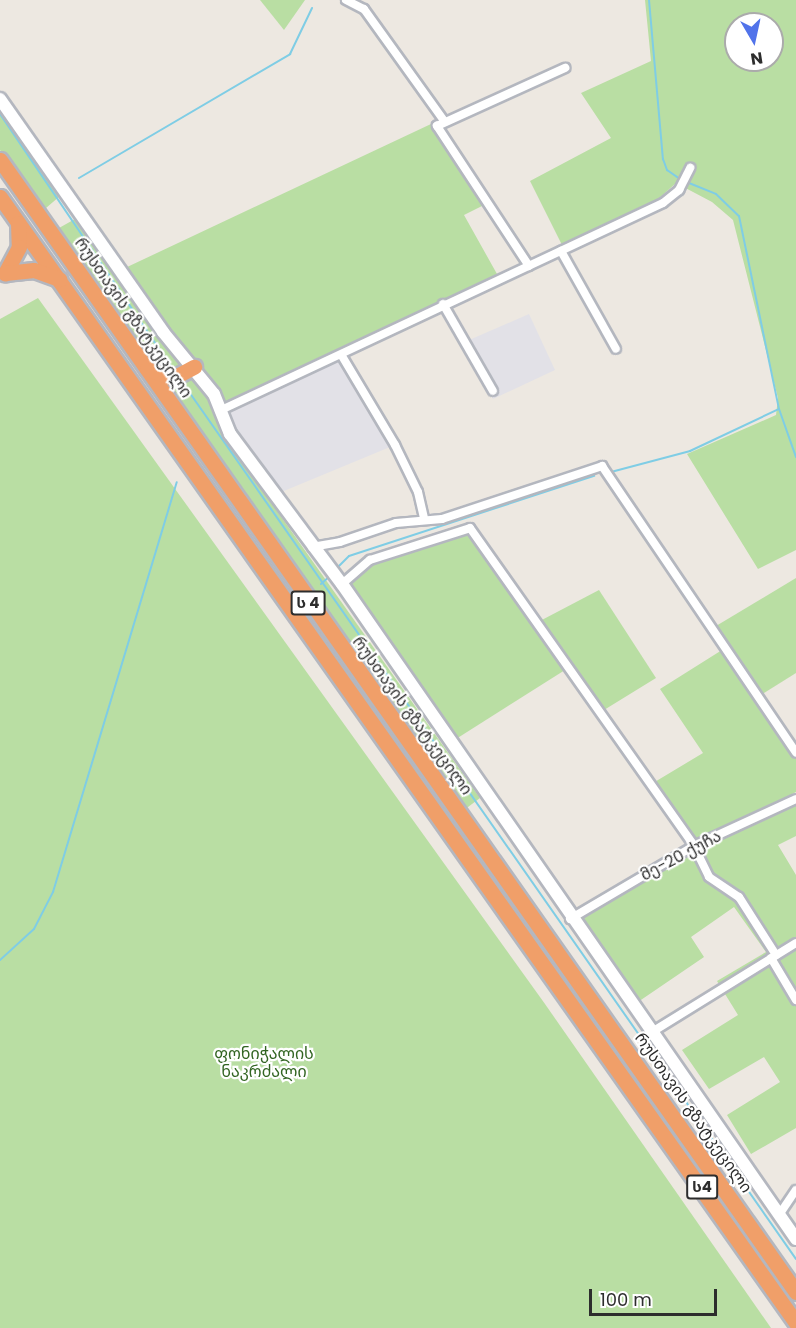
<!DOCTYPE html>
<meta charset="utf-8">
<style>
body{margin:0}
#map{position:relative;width:796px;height:1328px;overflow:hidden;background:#ede8e1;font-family:Poppins,"Noto Sans Georgian",sans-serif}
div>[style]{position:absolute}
.industrial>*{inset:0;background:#e2e1e7}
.green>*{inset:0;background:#b9dea3}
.stream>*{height:2px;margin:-1px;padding:0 1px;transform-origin:1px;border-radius:1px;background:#7fcde5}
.roads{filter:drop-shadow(2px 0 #b4b7bf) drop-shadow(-2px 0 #b4b7bf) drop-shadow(0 2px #b4b7bf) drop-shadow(0 -2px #b4b7bf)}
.street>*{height:8px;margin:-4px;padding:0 4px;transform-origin:4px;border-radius:4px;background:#fff}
.secondary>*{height:12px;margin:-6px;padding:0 6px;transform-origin:6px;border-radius:6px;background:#fff}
.highway>*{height:15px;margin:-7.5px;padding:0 7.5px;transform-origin:7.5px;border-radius:7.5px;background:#f09f69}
span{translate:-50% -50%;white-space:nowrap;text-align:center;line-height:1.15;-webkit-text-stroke:4.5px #fff;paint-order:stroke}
.shield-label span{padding:2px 4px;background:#fff;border:2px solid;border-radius:4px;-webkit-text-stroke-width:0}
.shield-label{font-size:15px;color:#2d2d2d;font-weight:700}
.street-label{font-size:16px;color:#2d2d2d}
.park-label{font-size:16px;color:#326522}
.north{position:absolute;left:724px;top:12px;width:60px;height:60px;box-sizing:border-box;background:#fff;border:2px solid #ababab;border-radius:50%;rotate:171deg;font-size:16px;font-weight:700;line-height:24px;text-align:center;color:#2d2d2d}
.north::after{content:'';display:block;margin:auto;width:21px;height:27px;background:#5173ea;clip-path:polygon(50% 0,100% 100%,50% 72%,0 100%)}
.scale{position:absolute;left:589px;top:1289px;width:128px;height:27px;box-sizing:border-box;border:3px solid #2d2d2d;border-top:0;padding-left:8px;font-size:18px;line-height:21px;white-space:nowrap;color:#2d2d2d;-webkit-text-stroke:4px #fff;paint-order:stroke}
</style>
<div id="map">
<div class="industrial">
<div style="clip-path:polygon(529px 314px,555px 370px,493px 399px,460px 344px)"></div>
<div style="clip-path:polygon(339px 359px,390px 447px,279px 493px,238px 439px,228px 413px)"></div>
</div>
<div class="green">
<div style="clip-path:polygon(260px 0,305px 0,284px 30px)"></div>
<div style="clip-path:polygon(evenodd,645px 0,796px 0,796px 550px,758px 569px,687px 454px,776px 415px,778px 398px,733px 220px,712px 202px,676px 183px,656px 201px,562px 245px,530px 181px,611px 138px,581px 93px,651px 61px,645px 0,736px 24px,772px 24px,772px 60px,736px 60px,736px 24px)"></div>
<div style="clip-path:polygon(0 106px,60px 196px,46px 208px,59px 228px,75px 219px,166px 348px,202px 387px,224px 436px,480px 798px,464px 810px,0 150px)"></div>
<div style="clip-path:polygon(431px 124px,486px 204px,464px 215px,497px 274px,223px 405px,220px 390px,166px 330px,125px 268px)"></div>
<div style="clip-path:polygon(38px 298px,545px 1004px,771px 1328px,0 1328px,0 319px)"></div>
<div style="clip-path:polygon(460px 532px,472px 535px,565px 670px,456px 739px,347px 583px,366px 565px)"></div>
<div style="clip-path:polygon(796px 578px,796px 673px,761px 695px,716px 626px)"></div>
<div style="clip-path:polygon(599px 590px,656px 678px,604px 710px,538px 622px)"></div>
<div style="clip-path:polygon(722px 650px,796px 757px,796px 792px,696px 843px,653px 783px,703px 753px,660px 689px)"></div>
<div style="clip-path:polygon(796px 800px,796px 836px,778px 845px,796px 875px,796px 1128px,751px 1154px,727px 1115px,780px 1082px,764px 1057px,709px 1089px,682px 1050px,738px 1015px,717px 981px,766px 952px,734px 907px,691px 937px,704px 957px,635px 1004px,579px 927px,584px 916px,699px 846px)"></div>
</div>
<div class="stream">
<div style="left:649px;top:0;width:160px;rotate:85deg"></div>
<div style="left:663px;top:159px;width:12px;rotate:70deg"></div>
<div style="left:667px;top:170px;width:16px;rotate:35deg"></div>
<div style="left:0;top:114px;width:309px;rotate:55.9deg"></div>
<div style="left:79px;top:178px;width:245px;rotate:-30.4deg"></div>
<div style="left:290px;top:54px;width:51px;rotate:-64.4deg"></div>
<div style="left:689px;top:183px;width:29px;rotate:22deg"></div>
<div style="left:716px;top:194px;width:32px;rotate:44deg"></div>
<div style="left:739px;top:216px;width:197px;rotate:78.3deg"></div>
<div style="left:180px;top:379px;width:1074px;rotate:55.01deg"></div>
<div style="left:611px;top:472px;width:82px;rotate:-14.9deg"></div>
<div style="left:690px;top:451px;width:98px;rotate:-25.3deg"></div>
<div style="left:779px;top:409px;width:51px;rotate:70.5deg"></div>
<div style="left:336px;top:569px;width:18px;rotate:-45deg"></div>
<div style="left:349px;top:556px;width:258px;rotate:-18.1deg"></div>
<div style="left:321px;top:584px;width:12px;rotate:-42deg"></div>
<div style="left:0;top:960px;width:46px;rotate:-42.4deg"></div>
<div style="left:34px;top:929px;width:42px;rotate:-62.8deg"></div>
<div style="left:53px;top:892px;width:428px;rotate:-73.2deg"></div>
</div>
<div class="roads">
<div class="street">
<div style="left:346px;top:0;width:20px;rotate:27deg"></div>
<div style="left:364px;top:9px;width:139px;rotate:54.4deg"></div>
<div style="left:561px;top:251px;width:112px;rotate:60.7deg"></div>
<div style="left:529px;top:266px;width:168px;rotate:-123.3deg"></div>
<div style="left:437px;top:126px;width:141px;rotate:-24.4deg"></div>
<div style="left:443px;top:304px;width:100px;rotate:60.1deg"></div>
<div style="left:342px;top:356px;width:104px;rotate:59.2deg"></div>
<div style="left:395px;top:445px;width:52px;rotate:63.9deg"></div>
<div style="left:418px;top:492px;width:26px;rotate:77deg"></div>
<div style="left:219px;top:411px;width:490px;rotate:-25.1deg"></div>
<div style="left:663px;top:203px;width:21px;rotate:-39deg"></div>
<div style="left:679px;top:190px;width:25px;rotate:-63deg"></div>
<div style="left:312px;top:547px;width:28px;rotate:-10deg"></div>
<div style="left:340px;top:542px;width:59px;rotate:-18.7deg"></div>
<div style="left:396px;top:523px;width:46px;rotate:-5deg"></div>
<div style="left:442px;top:519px;width:169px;rotate:-18.3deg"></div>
<div style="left:602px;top:466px;width:346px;rotate:55.9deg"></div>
<div style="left:342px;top:584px;width:37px;rotate:-41deg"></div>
<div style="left:370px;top:560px;width:105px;rotate:-17.7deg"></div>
<div style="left:470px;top:528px;width:389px;rotate:54.8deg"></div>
<div style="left:694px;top:846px;width:34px;rotate:64deg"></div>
<div style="left:709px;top:877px;width:36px;rotate:34deg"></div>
<div style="left:739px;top:897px;width:69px;rotate:57.5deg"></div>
<div style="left:570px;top:919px;width:144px;rotate:-30.5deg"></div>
<div style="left:694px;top:846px;width:112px;rotate:-24.7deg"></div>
<div style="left:771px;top:958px;width:49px;rotate:59.2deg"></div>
<div style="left:652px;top:1032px;width:169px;rotate:-31.7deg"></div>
<div style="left:779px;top:1215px;width:30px;rotate:-56deg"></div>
</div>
<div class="secondary">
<div style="left:0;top:99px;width:284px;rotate:55deg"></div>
<div style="left:163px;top:332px;width:80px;rotate:50.6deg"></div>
<div style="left:214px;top:394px;width:43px;rotate:68.2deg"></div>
<div style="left:230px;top:434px;width:187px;rotate:53.3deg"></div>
<div style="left:342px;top:584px;width:797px;rotate:55.27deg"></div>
</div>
<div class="highway">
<div style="left:0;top:160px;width:1384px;rotate:54.89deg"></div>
<div style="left:0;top:197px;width:1379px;rotate:54.74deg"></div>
<div style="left:18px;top:223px;width:24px;rotate:88deg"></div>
<div style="left:19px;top:247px;width:30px;rotate:118deg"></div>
<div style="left:5px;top:273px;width:29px;rotate:-6deg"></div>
<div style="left:34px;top:270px;width:27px;rotate:20deg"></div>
<div style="left:147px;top:369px;width:28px;rotate:19deg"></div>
<div style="left:173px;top:378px;width:24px;rotate:-28deg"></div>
</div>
</div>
<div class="shield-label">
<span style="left:308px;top:603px">ს 4</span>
<span style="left:702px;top:1187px">ს4</span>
</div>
<div class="street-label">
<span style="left:133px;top:318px;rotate:55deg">რუსთავის გზატკეცილი</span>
<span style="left:412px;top:716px;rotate:54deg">რუსთავის გზატკეცილი</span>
<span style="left:681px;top:856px;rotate:-28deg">მე-20 ქუჩა</span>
<span style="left:693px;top:1113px;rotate:55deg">რუსთავის გზატკეცილი</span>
</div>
<div class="park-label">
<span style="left:264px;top:1063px">ფონიჭალის<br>ნაკრძალი</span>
</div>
<div class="north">N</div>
<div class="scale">100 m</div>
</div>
